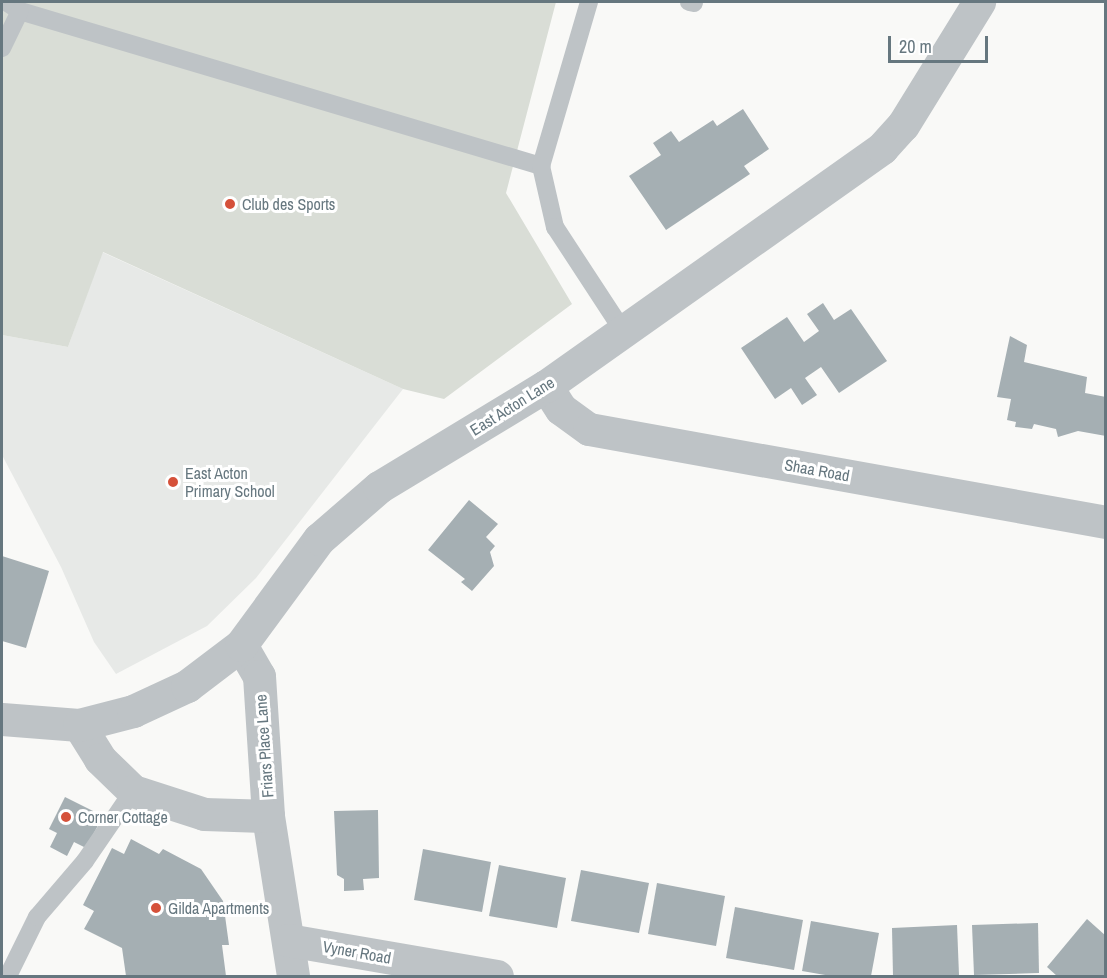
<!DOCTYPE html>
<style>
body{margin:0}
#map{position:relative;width:1107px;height:978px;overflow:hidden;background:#f9f9f7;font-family:"Archivo Narrow",sans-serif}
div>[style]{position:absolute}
.built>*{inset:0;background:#e7e9e7}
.green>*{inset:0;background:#d9ddd6}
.building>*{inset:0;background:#a5afb3}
.service>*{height:18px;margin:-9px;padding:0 9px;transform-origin:9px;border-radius:9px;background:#bec3c6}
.minor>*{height:33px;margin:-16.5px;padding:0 16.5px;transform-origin:16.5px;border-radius:16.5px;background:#bec3c6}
.tertiary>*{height:33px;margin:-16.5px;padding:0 16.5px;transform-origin:16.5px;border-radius:16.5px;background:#bec3c6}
.dots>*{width:16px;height:16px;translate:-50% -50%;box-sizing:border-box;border:3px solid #fff;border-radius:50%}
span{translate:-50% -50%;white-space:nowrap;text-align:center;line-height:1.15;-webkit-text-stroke:6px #fff;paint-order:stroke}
.poi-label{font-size:16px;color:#66777f}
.left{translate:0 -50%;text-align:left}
.street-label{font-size:16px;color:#66777f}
.frame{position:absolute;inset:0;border:3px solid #66777f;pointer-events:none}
.scale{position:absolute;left:888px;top:36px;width:100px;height:27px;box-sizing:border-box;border:3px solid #66777f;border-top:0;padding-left:8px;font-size:18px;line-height:21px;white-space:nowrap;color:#66777f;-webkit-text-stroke:4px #fff;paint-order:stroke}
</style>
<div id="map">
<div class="built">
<div style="clip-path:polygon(102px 252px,403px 389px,256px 578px,207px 626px,116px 674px,94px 642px,61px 567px,2px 455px,2px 335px,68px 347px)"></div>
</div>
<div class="green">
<div style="clip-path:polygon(2px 2px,556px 2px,506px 193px,572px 304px,444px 399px,403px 389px,103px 252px,68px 347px,2px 335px)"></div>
</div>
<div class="building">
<div style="clip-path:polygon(743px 109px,769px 149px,744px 166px,750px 174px,666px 230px,629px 176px,661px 155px,653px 143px,671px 131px,679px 142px,713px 120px,717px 126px)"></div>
<div style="clip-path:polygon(823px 303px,834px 320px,851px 309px,887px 361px,839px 393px,821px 367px,805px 378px,817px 395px,802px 405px,791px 388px,775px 399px,741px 348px,787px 317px,804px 342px,819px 331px,807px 314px)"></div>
<div style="clip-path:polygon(1010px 336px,1027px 345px,1024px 362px,1087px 377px,1085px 393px,1106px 397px,1106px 436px,1078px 431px,1058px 437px,1056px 429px,1034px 424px,1032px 429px,1015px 427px,1016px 422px,1007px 420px,1011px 399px,997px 397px)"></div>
<div style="clip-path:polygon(469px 500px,498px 524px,486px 537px,495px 546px,490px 552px,494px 566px,472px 591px,461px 582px,465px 579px,428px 550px)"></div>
<div style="clip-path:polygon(2px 556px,49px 571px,26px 648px,2px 641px)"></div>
<div style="clip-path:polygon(65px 797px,103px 816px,86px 848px,74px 842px,67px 856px,50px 847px,57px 833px,49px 829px)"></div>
<div style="clip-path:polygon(378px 810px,379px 878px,363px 879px,364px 890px,344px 891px,344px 879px,337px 875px,334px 811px)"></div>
<div style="clip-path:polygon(131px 839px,159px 854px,163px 849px,201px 869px,223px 901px,229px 945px,222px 945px,226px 976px,126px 976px,122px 948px,84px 929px,94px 911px,83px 905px,112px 848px,124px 854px)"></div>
<div style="clip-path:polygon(423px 849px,491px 862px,482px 912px,414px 900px)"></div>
<div style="clip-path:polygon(499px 865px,566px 878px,557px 928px,489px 916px)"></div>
<div style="clip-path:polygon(581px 870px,649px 883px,639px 933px,571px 921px)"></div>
<div style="clip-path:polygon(657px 883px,725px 896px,716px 946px,648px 934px)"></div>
<div style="clip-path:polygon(735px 907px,803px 920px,794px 970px,726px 958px)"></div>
<div style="clip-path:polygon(1087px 919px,1106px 936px,1106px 976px,1057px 976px,1047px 967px)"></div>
<div style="clip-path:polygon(811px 921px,879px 933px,871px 976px,831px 976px,802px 971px)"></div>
<div style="clip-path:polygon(1038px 923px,1039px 973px,974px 975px,972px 925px)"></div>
<div style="clip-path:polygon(957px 925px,959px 975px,893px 976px,892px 928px)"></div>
</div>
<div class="service">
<div style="left:6px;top:2px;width:17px;rotate:33deg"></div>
<div style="left:20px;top:11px;width:544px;rotate:16.57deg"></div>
<div style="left:589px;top:2px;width:171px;rotate:106.3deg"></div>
<div style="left:541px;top:166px;width:63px;rotate:77.1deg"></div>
<div style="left:555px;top:227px;width:124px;rotate:56.8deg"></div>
<div style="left:689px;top:2px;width:5px;rotate:11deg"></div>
<div style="left:2px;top:48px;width:41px;rotate:-64.1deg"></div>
<div style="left:8px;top:976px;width:66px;rotate:-63.8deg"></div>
<div style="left:37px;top:917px;width:74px;rotate:-49.4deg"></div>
<div style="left:85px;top:861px;width:85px;rotate:-55.6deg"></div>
</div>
<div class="minor">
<div style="left:546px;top:386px;width:27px;rotate:57deg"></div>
<div style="left:561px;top:409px;width:34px;rotate:36deg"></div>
<div style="left:589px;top:429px;width:525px;rotate:10.2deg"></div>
<div style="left:241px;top:645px;width:36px;rotate:60deg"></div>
<div style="left:259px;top:676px;width:140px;rotate:86.3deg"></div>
<div style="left:268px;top:816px;width:162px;rotate:81.1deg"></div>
<div style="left:79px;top:725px;width:40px;rotate:58deg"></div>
<div style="left:100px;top:759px;width:46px;rotate:44.1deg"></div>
<div style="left:133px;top:791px;width:75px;rotate:17.9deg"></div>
<div style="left:204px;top:814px;width:64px;rotate:1.8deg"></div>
<div style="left:288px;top:940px;width:212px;rotate:9.8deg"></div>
</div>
<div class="tertiary">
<div style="left:2px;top:719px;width:77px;rotate:4.5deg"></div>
<div style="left:79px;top:725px;width:56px;rotate:-14.5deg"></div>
<div style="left:133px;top:711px;width:60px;rotate:-24.8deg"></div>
<div style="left:187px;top:686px;width:68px;rotate:-37.2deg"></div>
<div style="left:241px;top:645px;width:132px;rotate:-53.7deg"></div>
<div style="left:319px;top:539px;width:79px;rotate:-40.9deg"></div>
<div style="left:379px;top:487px;width:195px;rotate:-31.2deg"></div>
<div style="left:546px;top:386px;width:412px;rotate:-35.3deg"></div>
<div style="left:882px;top:148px;width:31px;rotate:-48deg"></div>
<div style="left:903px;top:125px;width:145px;rotate:-58.3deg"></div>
</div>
<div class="dots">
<div style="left:230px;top:204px;background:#d5513a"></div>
<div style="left:173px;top:482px;background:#d5513a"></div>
<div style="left:66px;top:817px;background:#d5513a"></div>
<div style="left:156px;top:908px;background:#d5513a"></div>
</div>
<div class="poi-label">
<span class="left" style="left:242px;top:204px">Club des Sports</span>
<span class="left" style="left:185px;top:482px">East Acton<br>Primary School</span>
<span class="left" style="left:78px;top:817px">Corner Cottage</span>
<span class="left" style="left:168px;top:908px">Gilda Apartments</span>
</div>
<div class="street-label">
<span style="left:512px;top:406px;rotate:-32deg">East Acton Lane</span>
<span style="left:817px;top:470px;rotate:10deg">Shaa Road</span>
<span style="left:264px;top:746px;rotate:-94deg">Friars Place Lane</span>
<span style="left:357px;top:952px;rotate:10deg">Vyner Road</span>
</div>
<div class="frame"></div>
<div class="scale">20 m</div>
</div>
